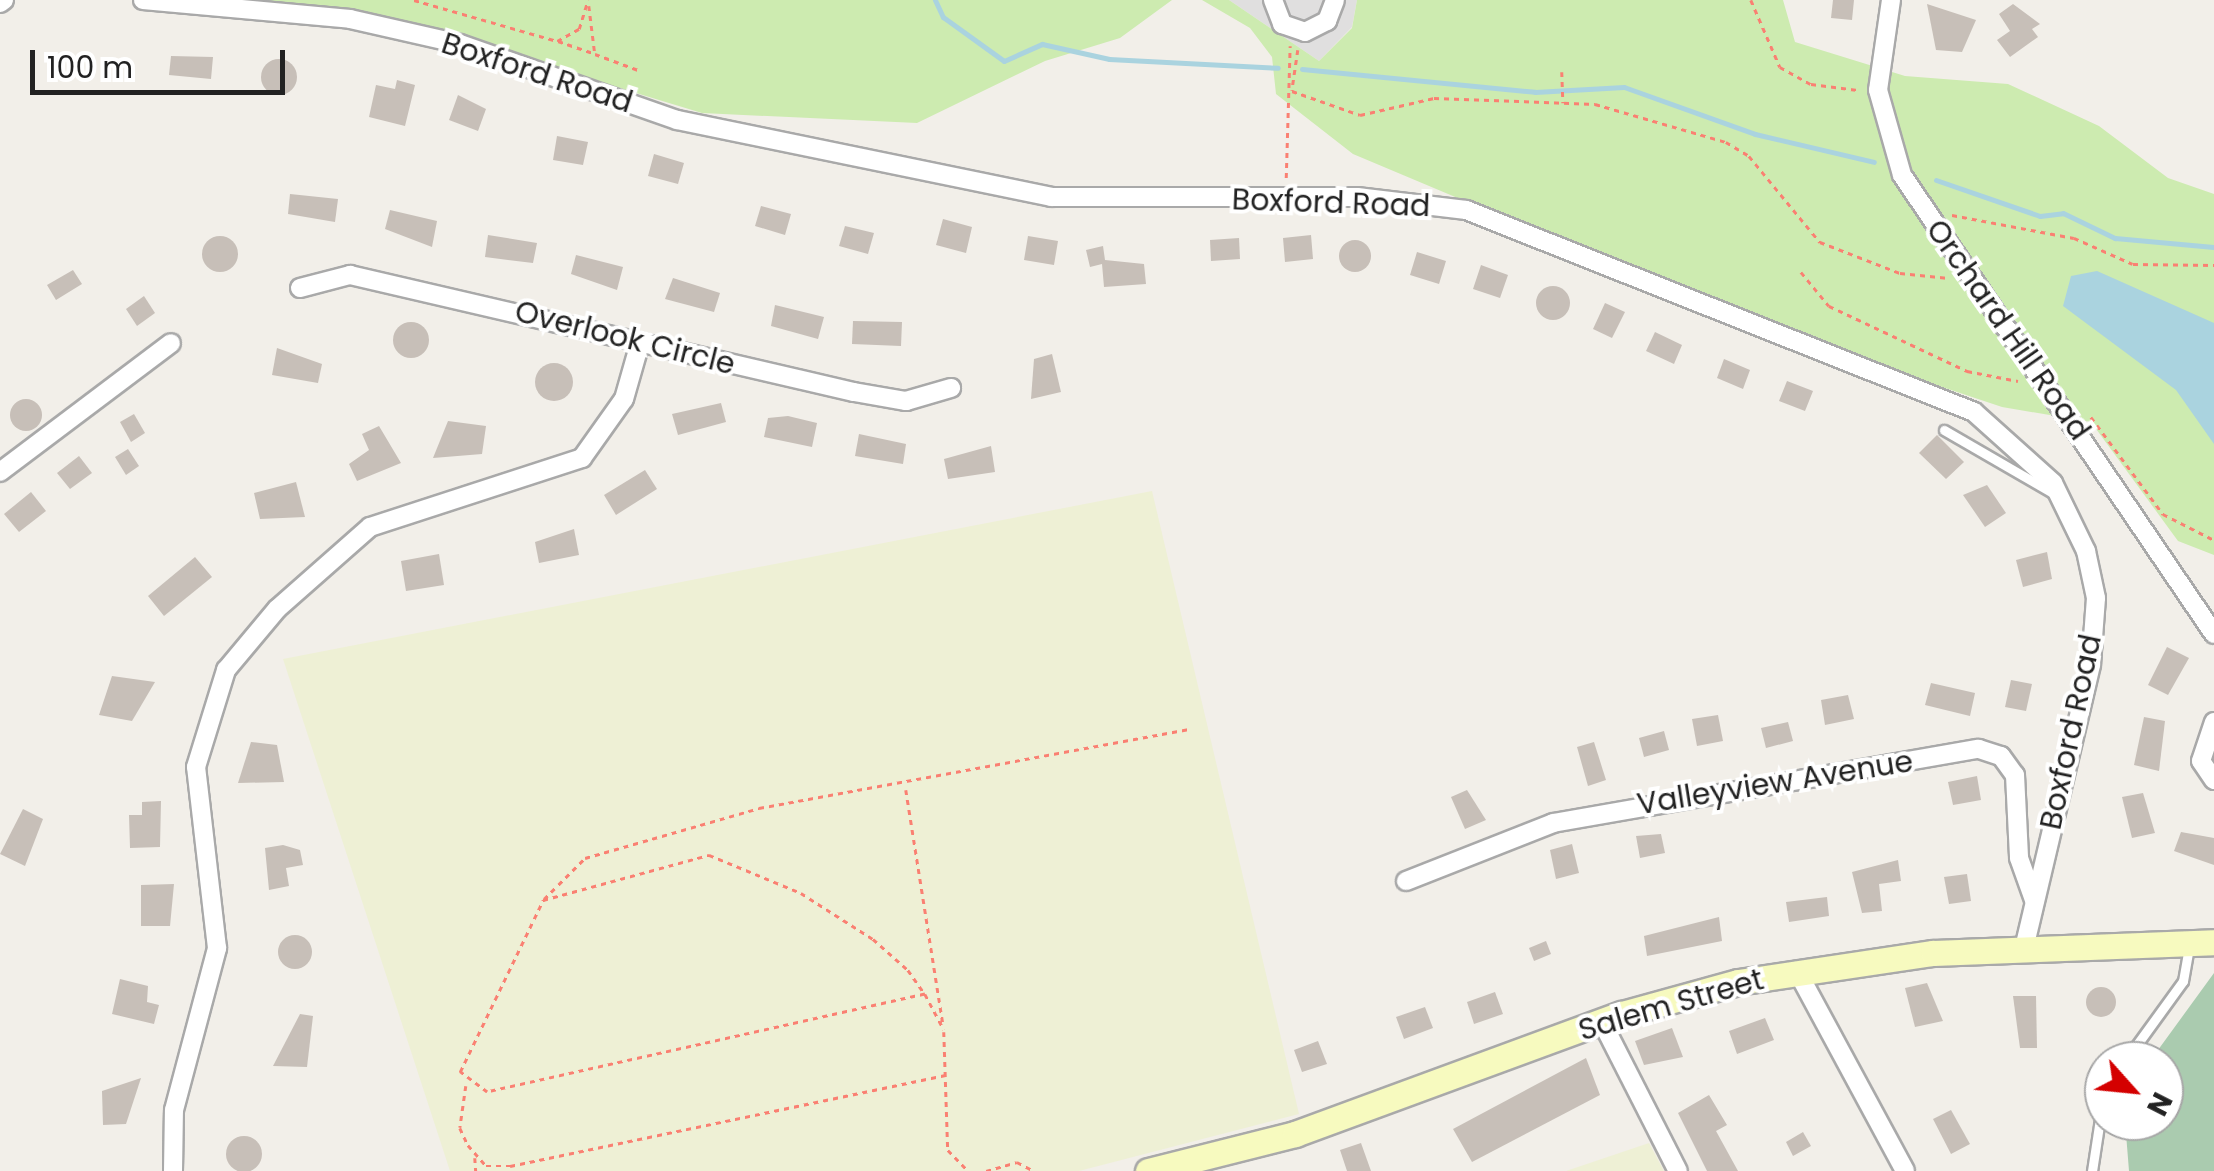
<!DOCTYPE html>
<style>
body{margin:0}
#map{position:relative;width:2214px;height:1171px;overflow:hidden;background:#f2efe9;font-family:Poppins,sans-serif}
div>[style]{position:absolute}
.residential>*{inset:0;background:#e0dfdf}
.farmland>*{inset:0;background:#eef0d5}
.grass>*{inset:0;background:#cdebb0}
.cemetery>*{inset:0;background:#aacbaf}
.water>*{inset:0;background:#aad3df}
.stream>*{height:5px;margin:-2.5px;padding:0 2.5px;transform-origin:2.5px;border-radius:2.5px;background:#aad3df}
.building>*{inset:0;background:#c7bfb8}
.round{border-radius:50%}
.path>*{height:2.5px;margin-top:-1.25px;transform-origin:0;background:repeating-linear-gradient(90deg,#fa8072 0 5px,transparent 0 10px)}
.roads{filter:drop-shadow(2px 0 #a9a9a9) drop-shadow(-2px 0 #a9a9a9) drop-shadow(0 2px #a9a9a9) drop-shadow(0 -2px #a9a9a9)}
.service>*{height:9px;margin:-4.5px;padding:0 4.5px;transform-origin:4.5px;border-radius:4.5px;background:#fff}
.minor>*{height:18px;margin:-9px;padding:0 9px;transform-origin:9px;border-radius:9px;background:#fff}
.secondary>*{height:25px;margin:-12.5px;padding:0 12.5px;transform-origin:12.5px;border-radius:12.5px;background:#f7fabf}
span{translate:-50% -50%;white-space:nowrap;text-align:center;line-height:1.15;-webkit-text-stroke:8px #fff;paint-order:stroke}
.street-label{font-size:30px;color:#222}
.north{position:absolute;left:2084px;top:1041px;width:100px;height:100px;box-sizing:border-box;background:#fff;border:2px solid #a7a7a7;border-radius:50%;rotate:117deg;font-size:28px;font-weight:700;line-height:40px;text-align:center;color:#222}
.north::after{content:'';display:block;margin:auto;width:35px;height:45px;background:#d40000;clip-path:polygon(50% 0,100% 100%,50% 72%,0 100%)}
.scale{position:absolute;left:30px;top:50px;width:255px;height:45px;box-sizing:border-box;border:5px solid #222;border-top:0;padding-left:12px;font-size:30px;line-height:35px;white-space:nowrap;color:#222;-webkit-text-stroke:8px #fff;paint-order:stroke}
</style>
<div id="map">
<div class="residential">
<div style="clip-path:polygon(1229px 0,1357px 0,1352px 27px,1319px 61px)"></div>
</div>
<div class="farmland">
<div style="clip-path:polygon(1152px 491px,1299px 1114px,1079px 1171px,450px 1171px,283px 659px)"></div>
<div style="clip-path:polygon(1649px 1143px,1664px 1171px,1566px 1171px)"></div>
</div>
<div class="grass">
<div style="clip-path:polygon(205px 0,1172px 0,1120px 38px,1045px 61px,917px 123px,702px 113px,375px 14px)"></div>
<div style="clip-path:polygon(1202px 0,1229px 0,1319px 61px,1352px 28px,1357px 0,1783px 0,1795px 42px,1905px 76px,2008px 84px,2099px 126px,2168px 178px,2214px 194px,2214px 555px,2178px 541px,2091px 422px,2002px 407px,1774px 331px,1353px 154px,1276px 94px,1272px 57px,1250px 28px)"></div>
</div>
<div class="cemetery">
<div style="clip-path:polygon(2214px 973px,2214px 1171px,2129px 1171px,2125px 1121px,2164px 1121px,2164px 1061px,2150px 1061px)"></div>
</div>
<div class="water">
<div style="clip-path:polygon(2097px 271px,2214px 323px,2214px 444px,2176px 390px,2063px 306px,2071px 276px)"></div>
</div>
<div class="stream">
<div style="left:935px;top:0;width:19px;rotate:65deg"></div>
<div style="left:943px;top:17px;width:75px;rotate:35.8deg"></div>
<div style="left:1004px;top:61px;width:42px;rotate:-24.1deg"></div>
<div style="left:1042px;top:44px;width:69px;rotate:12.6deg"></div>
<div style="left:1109px;top:59px;width:169px;rotate:3deg"></div>
<div style="left:1302px;top:69px;width:234px;rotate:5.6deg"></div>
<div style="left:1535px;top:92px;width:89px;rotate:-3.2deg"></div>
<div style="left:1624px;top:87px;width:139px;rotate:19.7deg"></div>
<div style="left:1755px;top:134px;width:122px;rotate:13.2deg"></div>
<div style="left:1936px;top:180px;width:110px;rotate:19.1deg"></div>
<div style="left:2040px;top:216px;width:23px;rotate:-7deg"></div>
<div style="left:2063px;top:213px;width:58px;rotate:25.7deg"></div>
<div style="left:2115px;top:238px;width:99px;rotate:5.2deg"></div>
</div>
<div class="building">
<div style="clip-path:polygon(1833px 0,1854px 0,1852px 20px,1831px 18px)"></div>
<div style="clip-path:polygon(1927px 4px,1976px 20px,1962px 52px,1936px 50px)"></div>
<div style="clip-path:polygon(2013px 4px,2040px 24px,2032px 29px,2038px 37px,2010px 57px,1997px 40px,2010px 31px,1999px 14px)"></div>
<div style="clip-path:polygon(171px 56px,213px 57px,211px 79px,169px 75px)"></div>
<div class="round" style="left:261px;top:59px;width:36px;height:36px"></div>
<div style="clip-path:polygon(397px 80px,415px 85px,405px 126px,369px 117px,376px 85px,395px 89px)"></div>
<div style="clip-path:polygon(458px 95px,486px 109px,478px 131px,449px 120px)"></div>
<div style="clip-path:polygon(557px 136px,588px 142px,583px 165px,553px 160px)"></div>
<div style="clip-path:polygon(654px 154px,684px 163px,678px 184px,648px 176px)"></div>
<div style="clip-path:polygon(290px 194px,338px 199px,335px 222px,288px 214px)"></div>
<div style="clip-path:polygon(761px 206px,791px 214px,785px 235px,755px 226px)"></div>
<div style="clip-path:polygon(390px 210px,437px 221px,432px 247px,385px 229px)"></div>
<div style="clip-path:polygon(943px 219px,972px 227px,966px 253px,936px 245px)"></div>
<div style="clip-path:polygon(845px 226px,874px 233px,868px 254px,839px 246px)"></div>
<div style="clip-path:polygon(488px 235px,537px 243px,533px 263px,485px 257px)"></div>
<div style="clip-path:polygon(1311px 235px,1313px 259px,1285px 262px,1283px 238px)"></div>
<div style="clip-path:polygon(1028px 236px,1058px 241px,1054px 265px,1024px 260px)"></div>
<div class="round" style="left:202px;top:236px;width:36px;height:36px"></div>
<div style="clip-path:polygon(1239px 238px,1240px 259px,1211px 261px,1210px 240px)"></div>
<div class="round" style="left:1339px;top:240px;width:32px;height:32px"></div>
<div style="clip-path:polygon(1103px 246px,1105px 260px,1144px 264px,1146px 284px,1104px 287px,1102px 264px,1090px 267px,1086px 250px)"></div>
<div style="clip-path:polygon(1417px 252px,1446px 261px,1439px 284px,1410px 275px)"></div>
<div style="clip-path:polygon(576px 255px,623px 267px,617px 290px,571px 274px)"></div>
<div style="clip-path:polygon(1481px 265px,1508px 275px,1500px 298px,1473px 289px)"></div>
<div style="clip-path:polygon(73px 270px,82px 284px,56px 300px,47px 285px)"></div>
<div style="clip-path:polygon(673px 278px,720px 293px,714px 312px,665px 299px)"></div>
<div class="round" style="left:1536px;top:286px;width:34px;height:34px"></div>
<div style="clip-path:polygon(144px 296px,155px 313px,137px 326px,126px 309px)"></div>
<div style="clip-path:polygon(1605px 303px,1625px 312px,1612px 338px,1593px 329px)"></div>
<div style="clip-path:polygon(775px 305px,824px 317px,818px 339px,771px 326px)"></div>
<div style="clip-path:polygon(853px 321px,902px 322px,901px 346px,852px 344px)"></div>
<div class="round" style="left:393px;top:322px;width:36px;height:36px"></div>
<div style="clip-path:polygon(1655px 332px,1682px 345px,1674px 364px,1646px 351px)"></div>
<div style="clip-path:polygon(277px 348px,322px 364px,318px 383px,272px 375px)"></div>
<div style="clip-path:polygon(1052px 354px,1061px 392px,1031px 399px,1034px 359px)"></div>
<div style="clip-path:polygon(1724px 359px,1750px 370px,1743px 389px,1717px 378px)"></div>
<div class="round" style="left:535px;top:363px;width:38px;height:38px"></div>
<div style="clip-path:polygon(1787px 381px,1813px 391px,1805px 411px,1779px 401px)"></div>
<div class="round" style="left:10px;top:399px;width:32px;height:32px"></div>
<div style="clip-path:polygon(721px 403px,726px 422px,678px 435px,672px 414px)"></div>
<div style="clip-path:polygon(134px 414px,145px 433px,131px 442px,120px 422px)"></div>
<div style="clip-path:polygon(788px 416px,817px 423px,812px 447px,764px 437px,768px 418px)"></div>
<div style="clip-path:polygon(448px 421px,486px 426px,482px 454px,433px 458px)"></div>
<div style="clip-path:polygon(379px 426px,401px 463px,357px 481px,349px 464px,369px 450px,362px 434px)"></div>
<div style="clip-path:polygon(859px 434px,906px 444px,903px 464px,855px 456px)"></div>
<div style="clip-path:polygon(1937px 435px,1964px 462px,1946px 479px,1919px 453px)"></div>
<div style="clip-path:polygon(991px 446px,995px 472px,948px 479px,944px 459px)"></div>
<div style="clip-path:polygon(128px 449px,139px 466px,126px 475px,115px 457px)"></div>
<div style="clip-path:polygon(79px 456px,92px 473px,70px 489px,57px 473px)"></div>
<div style="clip-path:polygon(645px 470px,657px 489px,616px 515px,604px 495px)"></div>
<div style="clip-path:polygon(296px 482px,305px 517px,260px 519px,254px 493px)"></div>
<div style="clip-path:polygon(1987px 485px,2006px 513px,1985px 527px,1963px 495px)"></div>
<div style="clip-path:polygon(31px 492px,46px 511px,19px 532px,4px 514px)"></div>
<div style="clip-path:polygon(574px 529px,579px 555px,539px 563px,535px 542px)"></div>
<div style="clip-path:polygon(2047px 552px,2052px 579px,2023px 587px,2016px 560px)"></div>
<div style="clip-path:polygon(439px 554px,444px 585px,406px 591px,401px 561px)"></div>
<div style="clip-path:polygon(195px 557px,212px 577px,164px 616px,148px 596px)"></div>
<div style="clip-path:polygon(2167px 647px,2189px 658px,2168px 695px,2148px 685px)"></div>
<div style="clip-path:polygon(112px 676px,155px 682px,132px 721px,99px 715px)"></div>
<div style="clip-path:polygon(2011px 680px,2032px 684px,2026px 711px,2005px 707px)"></div>
<div style="clip-path:polygon(1931px 683px,1975px 693px,1970px 716px,1925px 705px)"></div>
<div style="clip-path:polygon(1848px 695px,1854px 719px,1825px 725px,1821px 700px)"></div>
<div style="clip-path:polygon(1718px 715px,1723px 741px,1697px 746px,1692px 719px)"></div>
<div style="clip-path:polygon(2144px 717px,2165px 721px,2159px 771px,2134px 765px)"></div>
<div style="clip-path:polygon(1788px 722px,1793px 741px,1766px 748px,1761px 728px)"></div>
<div style="clip-path:polygon(1664px 731px,1669px 750px,1644px 757px,1639px 738px)"></div>
<div style="clip-path:polygon(251px 742px,277px 745px,284px 782px,238px 783px)"></div>
<div style="clip-path:polygon(1594px 742px,1606px 780px,1588px 786px,1577px 747px)"></div>
<div style="clip-path:polygon(1977px 776px,1981px 800px,1953px 805px,1948px 782px)"></div>
<div style="clip-path:polygon(1467px 790px,1486px 820px,1465px 829px,1451px 797px)"></div>
<div style="clip-path:polygon(2143px 793px,2155px 833px,2132px 838px,2122px 797px)"></div>
<div style="clip-path:polygon(161px 801px,160px 847px,130px 848px,129px 815px,142px 815px,142px 802px)"></div>
<div style="clip-path:polygon(23px 809px,43px 819px,25px 866px,0 854px)"></div>
<div style="clip-path:polygon(2181px 832px,2214px 838px,2214px 865px,2174px 851px)"></div>
<div style="clip-path:polygon(1661px 834px,1665px 853px,1640px 858px,1636px 836px)"></div>
<div style="clip-path:polygon(1572px 844px,1579px 873px,1556px 879px,1550px 850px)"></div>
<div style="clip-path:polygon(283px 845px,300px 850px,303px 865px,286px 868px,289px 886px,269px 890px,265px 848px)"></div>
<div style="clip-path:polygon(1898px 860px,1901px 881px,1879px 884px,1882px 911px,1862px 913px,1852px 872px)"></div>
<div style="clip-path:polygon(1967px 874px,1971px 901px,1949px 904px,1944px 877px)"></div>
<div style="clip-path:polygon(174px 884px,170px 926px,141px 926px,141px 885px)"></div>
<div style="clip-path:polygon(1827px 897px,1829px 916px,1789px 922px,1786px 902px)"></div>
<div style="clip-path:polygon(1719px 917px,1722px 941px,1647px 956px,1644px 936px)"></div>
<div class="round" style="left:278px;top:935px;width:34px;height:34px"></div>
<div style="clip-path:polygon(1546px 941px,1551px 954px,1534px 961px,1529px 948px)"></div>
<div style="clip-path:polygon(120px 979px,148px 986px,147px 1002px,159px 1005px,154px 1024px,112px 1014px)"></div>
<div style="clip-path:polygon(1927px 983px,1943px 1021px,1915px 1027px,1905px 988px)"></div>
<div class="round" style="left:2086px;top:987px;width:30px;height:30px"></div>
<div style="clip-path:polygon(1495px 992px,1503px 1014px,1474px 1024px,1467px 1002px)"></div>
<div style="clip-path:polygon(2013px 996px,2036px 996px,2037px 1048px,2020px 1048px)"></div>
<div style="clip-path:polygon(1425px 1007px,1433px 1028px,1404px 1039px,1396px 1017px)"></div>
<div style="clip-path:polygon(300px 1014px,313px 1016px,307px 1067px,273px 1066px)"></div>
<div style="clip-path:polygon(1765px 1018px,1774px 1040px,1737px 1054px,1729px 1031px)"></div>
<div style="clip-path:polygon(1672px 1028px,1683px 1057px,1644px 1065px,1635px 1041px)"></div>
<div style="clip-path:polygon(1318px 1041px,1327px 1064px,1302px 1072px,1294px 1050px)"></div>
<div style="clip-path:polygon(1586px 1058px,1600px 1095px,1472px 1162px,1453px 1129px)"></div>
<div style="clip-path:polygon(141px 1078px,126px 1124px,103px 1125px,102px 1091px)"></div>
<div style="clip-path:polygon(1709px 1095px,1727px 1125px,1716px 1131px,1738px 1171px,1707px 1171px,1678px 1113px)"></div>
<div style="clip-path:polygon(1951px 1110px,1970px 1144px,1951px 1154px,1933px 1119px)"></div>
<div style="clip-path:polygon(1803px 1132px,1811px 1146px,1793px 1156px,1786px 1142px)"></div>
<div class="round" style="left:226px;top:1136px;width:36px;height:36px"></div>
<div style="clip-path:polygon(1361px 1143px,1371px 1171px,1347px 1171px,1340px 1150px)"></div>
</div>
<div class="path">
<div style="left:414px;top:0;width:149px;rotate:16deg"></div>
<div style="left:557px;top:41px;width:25px;rotate:-29deg"></div>
<div style="left:579px;top:29px;width:30px;rotate:-73deg"></div>
<div style="left:1751px;top:0;width:73px;rotate:66.6deg"></div>
<div style="left:1780px;top:67px;width:35px;rotate:29deg"></div>
<div style="left:1811px;top:84px;width:47px;rotate:7.3deg"></div>
<div style="left:589px;top:6px;width:48px;rotate:82.9deg"></div>
<div style="left:595px;top:54px;width:49px;rotate:20.3deg"></div>
<div style="left:558px;top:41px;width:37px;rotate:19deg"></div>
<div style="left:1298px;top:50px;width:41px;rotate:98.3deg"></div>
<div style="left:1292px;top:91px;width:72px;rotate:19.4deg"></div>
<div style="left:1360px;top:115px;width:76px;rotate:-12.9deg"></div>
<div style="left:1434px;top:98px;width:161px;rotate:2.1deg"></div>
<div style="left:1595px;top:104px;width:136px;rotate:16.2deg"></div>
<div style="left:1726px;top:142px;width:27px;rotate:31deg"></div>
<div style="left:1749px;top:156px;width:112px;rotate:50.5deg"></div>
<div style="left:1820px;top:242px;width:86px;rotate:21.2deg"></div>
<div style="left:1900px;top:273px;width:49px;rotate:5.8deg"></div>
<div style="left:1562px;top:72px;width:31px;rotate:88deg"></div>
<div style="left:1286px;top:178px;width:132px;rotate:-88.3deg"></div>
<div style="left:1952px;top:215px;width:124px;rotate:10.7deg"></div>
<div style="left:2074px;top:238px;width:64px;rotate:23.8deg"></div>
<div style="left:2133px;top:264px;width:81px;rotate:0.7deg"></div>
<div style="left:1801px;top:272px;width:44px;rotate:50.5deg"></div>
<div style="left:1829px;top:306px;width:153px;rotate:25.2deg"></div>
<div style="left:1967px;top:371px;width:52px;rotate:11.1deg"></div>
<div style="left:2091px;top:417px;width:121px;rotate:53.4deg"></div>
<div style="left:2163px;top:514px;width:57px;rotate:27deg"></div>
<div style="left:906px;top:790px;width:237px;rotate:81deg"></div>
<div style="left:544px;top:899px;width:58px;rotate:-45deg"></div>
<div style="left:585px;top:858px;width:181px;rotate:-16deg"></div>
<div style="left:759px;top:808px;width:436px;rotate:-10.4deg"></div>
<div style="left:925px;top:994px;width:449px;rotate:167.4deg"></div>
<div style="left:487px;top:1092px;width:34px;rotate:-143deg"></div>
<div style="left:460px;top:1072px;width:191px;rotate:-64.2deg"></div>
<div style="left:543px;top:900px;width:172px;rotate:-15.2deg"></div>
<div style="left:709px;top:855px;width:100px;rotate:22.4deg"></div>
<div style="left:801px;top:893px;width:85px;rotate:32.6deg"></div>
<div style="left:873px;top:939px;width:47px;rotate:41.5deg"></div>
<div style="left:908px;top:970px;width:29px;rotate:55deg"></div>
<div style="left:925px;top:994px;width:40px;rotate:62deg"></div>
<div style="left:944px;top:1032px;width:118px;rotate:88.1deg"></div>
<div style="left:948px;top:1150px;width:29px;rotate:46deg"></div>
<div style="left:466px;top:1086px;width:42px;rotate:98.1deg"></div>
<div style="left:460px;top:1128px;width:19px;rotate:65deg"></div>
<div style="left:468px;top:1145px;width:28px;rotate:49deg"></div>
<div style="left:486px;top:1166px;width:24px"></div>
<div style="left:510px;top:1166px;width:445px;rotate:-11.8deg"></div>
<div style="left:475px;top:1158px;width:13px;rotate:86deg"></div>
<div style="left:986px;top:1171px;width:32px;rotate:-16deg"></div>
<div style="left:1017px;top:1162px;width:19px;rotate:28deg"></div>
</div>
<div class="roads">
<div class="service">
<div style="left:1944px;top:430px;width:132px;rotate:30.1deg"></div>
<div style="left:2125px;top:1061px;width:99px;rotate:-54.1deg"></div>
<div style="left:2183px;top:981px;width:36px;rotate:-80deg"></div>
<div style="left:2092px;top:1171px;width:79px;rotate:-81.3deg"></div>
</div>
<div class="minor">
<div style="left:143px;top:0;width:208px;rotate:5.2deg"></div>
<div style="left:350px;top:19px;width:113px;rotate:12.8deg"></div>
<div style="left:460px;top:44px;width:230px;rotate:19.3deg"></div>
<div style="left:677px;top:120px;width:382px;rotate:11.6deg"></div>
<div style="left:1051px;top:197px;width:306px"></div>
<div style="left:1357px;top:197px;width:110px;rotate:6.8deg"></div>
<div style="left:1466px;top:210px;width:547px;rotate:21.68deg"></div>
<div style="left:1974px;top:412px;width:106px;rotate:41.9deg"></div>
<div style="left:2053px;top:483px;width:76px;rotate:64.1deg"></div>
<div style="left:2086px;top:551px;width:48px;rotate:78deg"></div>
<div style="left:2096px;top:598px;width:67px;rotate:94.3deg"></div>
<div style="left:2091px;top:665px;width:292px;rotate:103.3deg"></div>
<div style="left:1273px;top:0;width:26px;rotate:69deg"></div>
<div style="left:1282px;top:24px;width:24px;rotate:19deg"></div>
<div style="left:1305px;top:32px;width:25px;rotate:-27deg"></div>
<div style="left:1327px;top:21px;width:22px;rotate:-69deg"></div>
<div style="left:1891px;top:0;width:91px;rotate:98.2deg"></div>
<div style="left:1878px;top:90px;width:88px;rotate:74.2deg"></div>
<div style="left:1902px;top:175px;width:555px;rotate:55.79deg"></div>
<div style="left:0;top:3px;width:5px;rotate:-37deg"></div>
<div style="left:300px;top:288px;width:52px;rotate:-14.6deg"></div>
<div style="left:350px;top:275px;width:517px;rotate:13.07deg"></div>
<div style="left:854px;top:392px;width:53px;rotate:9.8deg"></div>
<div style="left:906px;top:401px;width:47px;rotate:-16.1deg"></div>
<div style="left:0;top:472px;width:214px;rotate:-37deg"></div>
<div style="left:2214px;top:722px;width:41px;rotate:108.4deg"></div>
<div style="left:2201px;top:761px;width:23px;rotate:56deg"></div>
<div style="left:1406px;top:881px;width:158px;rotate:-21.5deg"></div>
<div style="left:1553px;top:823px;width:432px;rotate:-9.9deg"></div>
<div style="left:1979px;top:749px;width:23px;rotate:18deg"></div>
<div style="left:2001px;top:756px;width:24px;rotate:54deg"></div>
<div style="left:2015px;top:775px;width:83px;rotate:87.2deg"></div>
<div style="left:2019px;top:858px;width:45px;rotate:70.3deg"></div>
<div style="left:1797px;top:971px;width:227px;rotate:61.6deg"></div>
<div style="left:1602px;top:1022px;width:167px;rotate:63deg"></div>
<div style="left:173px;top:1171px;width:61px;rotate:-89.1deg"></div>
<div style="left:174px;top:1110px;width:168px;rotate:-75.1deg"></div>
<div style="left:217px;top:948px;width:182px;rotate:-96.6deg"></div>
<div style="left:196px;top:767px;width:102px;rotate:-72.8deg"></div>
<div style="left:226px;top:670px;width:80px;rotate:-50.1deg"></div>
<div style="left:277px;top:609px;width:124px;rotate:-41.4deg"></div>
<div style="left:370px;top:527px;width:223px;rotate:-18deg"></div>
<div style="left:582px;top:458px;width:72px;rotate:-54.6deg"></div>
<div style="left:624px;top:399px;width:58px;rotate:-74.1deg"></div>
</div>
<div class="secondary">
<div style="left:1148px;top:1171px;width:152px;rotate:-14.1deg"></div>
<div style="left:1295px;top:1134px;width:348px;rotate:-20.2deg"></div>
<div style="left:1622px;top:1014px;width:120px;rotate:-15.4deg"></div>
<div style="left:1738px;top:982px;width:197px;rotate:-8.5deg"></div>
<div style="left:1933px;top:953px;width:281px;rotate:-2.2deg"></div>
</div>
</div>
<div class="street-label">
<span style="left:537px;top:73px;rotate:18deg">Boxford Road</span>
<span style="left:1331px;top:203px;rotate:2deg">Boxford Road</span>
<span style="left:2008px;top:330px;rotate:55deg">Orchard Hill Road</span>
<span style="left:625px;top:338px;rotate:14deg">Overlook Circle</span>
<span style="left:2071px;top:732px;rotate:-78deg">Boxford Road</span>
<span style="left:1775px;top:783px;rotate:-9deg">Valleyview Avenue</span>
<span style="left:1671px;top:1005px;rotate:-16deg">Salem Street</span>
</div>
<div class="north">N</div>
<div class="scale">100 m</div>
</div>
